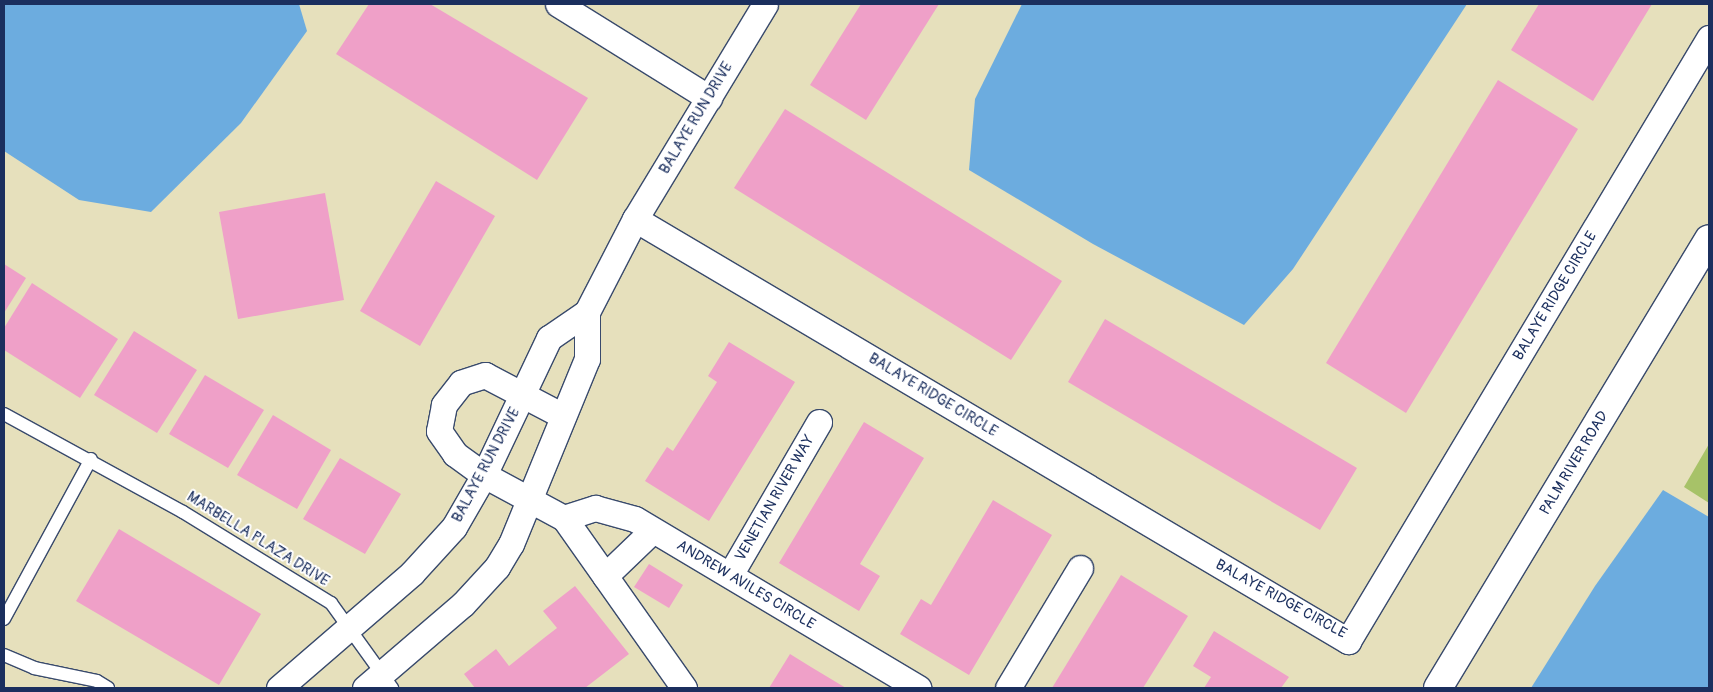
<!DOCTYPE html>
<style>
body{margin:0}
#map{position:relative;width:1713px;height:692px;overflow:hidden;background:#e6e0bc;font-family:Pangolin,sans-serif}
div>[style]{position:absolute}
.green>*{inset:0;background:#a7c268}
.water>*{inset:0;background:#6cacdf}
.building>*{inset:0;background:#efa0c8}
.roads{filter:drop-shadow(1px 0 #394a6c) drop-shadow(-1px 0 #394a6c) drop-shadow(0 1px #394a6c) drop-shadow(0 -1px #394a6c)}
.lane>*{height:12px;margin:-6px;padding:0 6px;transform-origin:6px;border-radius:6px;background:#fff}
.street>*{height:25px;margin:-12.5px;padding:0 12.5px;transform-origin:12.5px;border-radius:12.5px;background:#fff}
.secondary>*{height:28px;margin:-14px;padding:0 14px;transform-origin:14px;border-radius:14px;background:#fff}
span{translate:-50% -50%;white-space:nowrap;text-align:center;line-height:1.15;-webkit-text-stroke:4px #fff;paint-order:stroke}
.street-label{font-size:15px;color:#1b2f5e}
.frame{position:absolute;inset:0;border:5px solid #1b2f5e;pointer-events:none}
</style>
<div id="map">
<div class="green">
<div style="clip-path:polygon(1709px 444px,1709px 503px,1684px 487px)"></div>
</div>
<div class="water">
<div style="clip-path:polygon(4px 4px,299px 4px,307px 31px,241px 123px,151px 212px,79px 200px,4px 151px)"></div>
<div style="clip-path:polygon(1022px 4px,1467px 4px,1293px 269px,1244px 325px,1093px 244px,969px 170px,975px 99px)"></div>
<div style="clip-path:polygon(1663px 490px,1709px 517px,1709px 688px,1531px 688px,1595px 586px)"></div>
</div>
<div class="building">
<div style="clip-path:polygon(369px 4px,430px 4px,588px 98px,537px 180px,336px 54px)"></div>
<div style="clip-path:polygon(861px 4px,939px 4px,866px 120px,810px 85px)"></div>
<div style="clip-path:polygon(1539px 4px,1652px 4px,1593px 101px,1511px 50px)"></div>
<div style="clip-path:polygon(1498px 80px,1578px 129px,1406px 413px,1326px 363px)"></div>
<div style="clip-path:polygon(785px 109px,1062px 281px,1011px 360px,734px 188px)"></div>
<div style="clip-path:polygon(436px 181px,495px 216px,420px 346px,360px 311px)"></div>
<div style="clip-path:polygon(325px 193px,344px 300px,238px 319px,219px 212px)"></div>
<div style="clip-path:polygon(4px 264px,26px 278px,4px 313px)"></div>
<div style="clip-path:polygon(32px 283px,118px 339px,80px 398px,4px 350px,4px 328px)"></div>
<div style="clip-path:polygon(1105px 319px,1357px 468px,1320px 530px,1068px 382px)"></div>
<div style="clip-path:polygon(134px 331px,197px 370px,157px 433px,94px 395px)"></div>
<div style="clip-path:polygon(729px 342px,795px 382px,709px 521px,645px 481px,667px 447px,673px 451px,717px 382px,708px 376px)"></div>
<div style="clip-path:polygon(205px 375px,264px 410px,228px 468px,169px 434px)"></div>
<div style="clip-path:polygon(273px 415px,331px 450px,297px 509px,237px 475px)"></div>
<div style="clip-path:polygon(864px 422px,924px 458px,860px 564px,880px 576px,859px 611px,779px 563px)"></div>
<div style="clip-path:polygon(340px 458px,401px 494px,365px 554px,303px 519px)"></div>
<div style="clip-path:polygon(993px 500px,1052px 535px,969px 675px,900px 634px,921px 599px,931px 605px)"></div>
<div style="clip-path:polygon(119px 529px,261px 614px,219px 685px,76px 601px)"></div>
<div style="clip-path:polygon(649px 564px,683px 585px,669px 608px,634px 587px)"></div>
<div style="clip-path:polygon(1121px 575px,1188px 616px,1143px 688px,1052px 688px)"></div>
<div style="clip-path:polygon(575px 586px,629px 654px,585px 688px,475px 688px,464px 674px,496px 649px,509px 666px,544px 638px,557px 628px,543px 611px)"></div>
<div style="clip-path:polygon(1214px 631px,1289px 677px,1281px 688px,1204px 688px,1211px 677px,1193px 666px)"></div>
<div style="clip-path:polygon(790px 654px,811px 667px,846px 688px,769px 688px)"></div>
</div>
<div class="roads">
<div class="lane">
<div style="left:4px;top:414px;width:204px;rotate:28.7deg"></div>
<div style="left:183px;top:512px;width:174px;rotate:31.6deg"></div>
<div style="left:331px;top:603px;width:105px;rotate:54.3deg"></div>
<div style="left:4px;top:619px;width:182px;rotate:-61.5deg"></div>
<div style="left:4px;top:655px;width:33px;rotate:23deg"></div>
<div style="left:34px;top:668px;width:64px;rotate:11.7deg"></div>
<div style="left:97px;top:681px;width:13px;rotate:32deg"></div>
</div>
<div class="street">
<div style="left:558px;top:4px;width:178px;rotate:31.9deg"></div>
<div style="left:635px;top:219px;width:829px;rotate:30.62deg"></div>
<div style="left:1348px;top:641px;width:703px;rotate:-59.09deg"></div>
<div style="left:563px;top:416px;width:88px;rotate:-152.3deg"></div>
<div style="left:485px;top:375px;width:25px;rotate:162deg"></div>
<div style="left:461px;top:383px;width:28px;rotate:128deg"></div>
<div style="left:444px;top:405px;width:26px;rotate:101deg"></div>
<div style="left:439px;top:431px;width:28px;rotate:55deg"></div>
<div style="left:455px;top:454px;width:36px;rotate:36deg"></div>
<div style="left:484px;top:475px;width:91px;rotate:28.3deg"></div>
<div style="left:730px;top:575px;width:177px;rotate:-59.8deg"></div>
<div style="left:605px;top:576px;width:66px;rotate:-43.8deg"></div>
<div style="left:279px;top:688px;width:176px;rotate:-40.8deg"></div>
<div style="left:412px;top:573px;width:62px;rotate:-47.6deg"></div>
<div style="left:454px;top:527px;width:60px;rotate:-60deg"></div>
<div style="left:484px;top:475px;width:152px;rotate:-64.6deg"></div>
<div style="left:549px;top:338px;width:46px;rotate:-34.4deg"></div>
<div style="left:365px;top:688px;width:129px;rotate:-40.6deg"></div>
<div style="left:463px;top:604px;width:50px;rotate:-47.4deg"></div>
<div style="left:497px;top:567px;width:27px;rotate:-59deg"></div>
<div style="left:511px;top:544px;width:200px;rotate:-67.7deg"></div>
<div style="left:587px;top:359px;width:47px;rotate:-90deg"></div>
<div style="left:587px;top:312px;width:105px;rotate:-62.7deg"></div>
<div style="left:635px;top:219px;width:251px;rotate:-58.8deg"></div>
<div style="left:684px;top:688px;width:208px;rotate:-125.2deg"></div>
<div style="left:564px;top:518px;width:33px;rotate:-18deg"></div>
<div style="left:595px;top:508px;width:41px;rotate:15.4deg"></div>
<div style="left:635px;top:519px;width:330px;rotate:30.8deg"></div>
<div style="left:1008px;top:688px;width:140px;rotate:-59deg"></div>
</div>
<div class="secondary">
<div style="left:1438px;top:688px;width:524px;rotate:-58.89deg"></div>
</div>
</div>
<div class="street-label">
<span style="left:696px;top:118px;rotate:-59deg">BALAYE RUN DRIVE</span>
<span style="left:1555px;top:296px;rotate:-59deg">BALAYE RIDGE CIRCLE</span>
<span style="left:933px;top:395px;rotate:31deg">BALAYE RIDGE CIRCLE</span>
<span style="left:1574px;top:463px;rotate:-59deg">PALM RIVER ROAD</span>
<span style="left:486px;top:465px;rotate:-62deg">BALAYE RUN DRIVE</span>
<span style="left:775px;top:498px;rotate:-60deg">VENETIAN RIVER WAY</span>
<span style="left:258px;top:539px;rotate:32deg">MARBELLA PLAZA DRIVE</span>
<span style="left:746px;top:585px;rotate:31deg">ANDREW AVILES CIRCLE</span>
<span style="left:1281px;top:599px;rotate:29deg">BALAYE RIDGE CIRCLE</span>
</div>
<div class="frame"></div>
</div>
